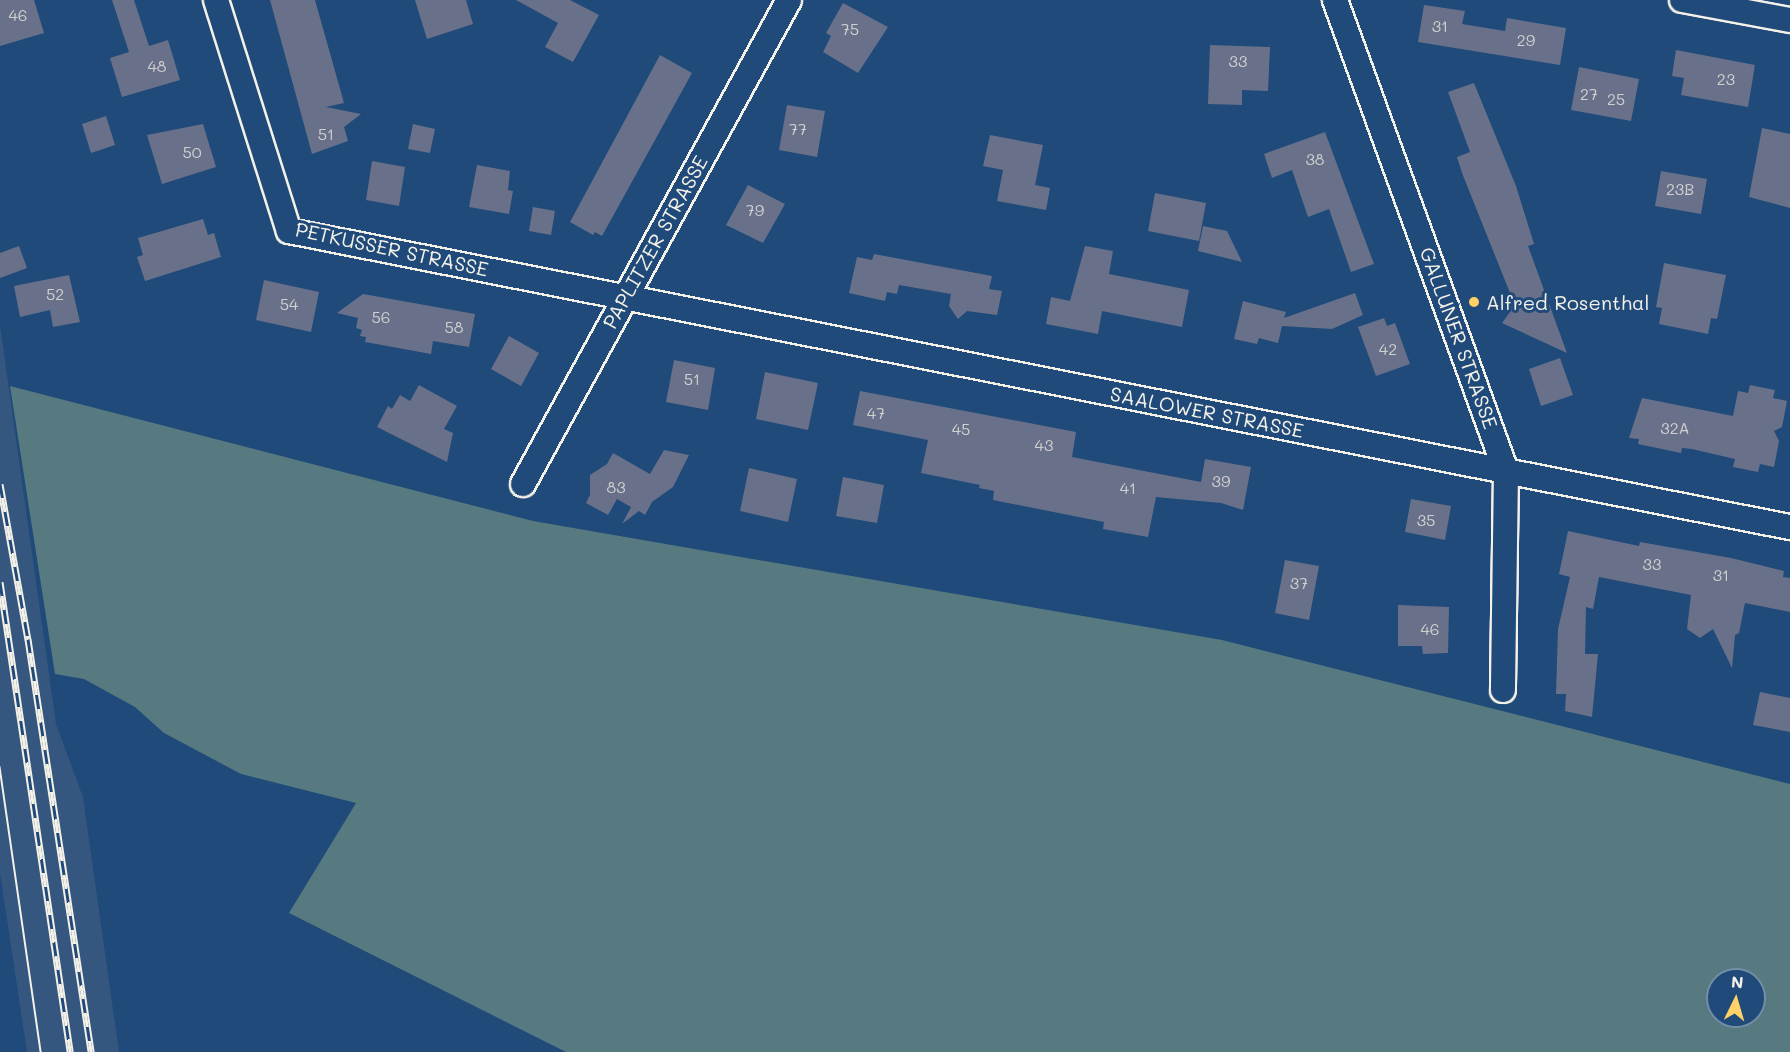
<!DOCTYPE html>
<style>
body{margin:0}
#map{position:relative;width:1790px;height:1052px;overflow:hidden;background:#1f4a7a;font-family:Mali,sans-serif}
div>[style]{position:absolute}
.built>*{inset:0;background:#35567e}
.green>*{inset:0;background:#567a7f}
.building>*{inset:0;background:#687189}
.roads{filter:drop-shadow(2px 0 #f4f1e8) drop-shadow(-2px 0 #f4f1e8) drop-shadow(0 2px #f4f1e8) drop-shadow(0 -2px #f4f1e8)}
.minor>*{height:24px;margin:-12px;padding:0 12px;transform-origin:12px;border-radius:12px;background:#1f4a7a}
.tram>*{height:1.5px;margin:-0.75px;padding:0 0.75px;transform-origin:0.75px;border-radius:0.75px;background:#f4f1e8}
.rail>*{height:7px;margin-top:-3.5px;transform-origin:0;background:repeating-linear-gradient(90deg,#1f4a7a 0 14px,#f4f1e8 0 28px);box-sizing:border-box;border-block:2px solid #f4f1e8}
.dots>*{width:16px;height:16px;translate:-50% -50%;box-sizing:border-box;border:3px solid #1f4a7a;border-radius:50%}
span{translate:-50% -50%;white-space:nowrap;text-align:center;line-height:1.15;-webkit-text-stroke:6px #1f4a7a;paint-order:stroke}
.number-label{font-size:16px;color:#d1d1d0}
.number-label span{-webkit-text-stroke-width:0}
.street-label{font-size:20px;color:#f4f1e8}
.poi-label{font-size:20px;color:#f4f1e8}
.left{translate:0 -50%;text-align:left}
.north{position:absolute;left:1706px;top:968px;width:60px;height:60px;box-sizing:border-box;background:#1f4a7a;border:2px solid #748da6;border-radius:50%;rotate:5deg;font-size:16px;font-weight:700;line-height:24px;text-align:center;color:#f4f1e8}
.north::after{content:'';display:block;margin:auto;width:21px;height:27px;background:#ffd166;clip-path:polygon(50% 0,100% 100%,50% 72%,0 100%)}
</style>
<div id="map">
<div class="built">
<div style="clip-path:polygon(0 325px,56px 724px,83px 797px,119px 1052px,27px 1052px,0 873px)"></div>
</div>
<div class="green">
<div style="clip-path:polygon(evenodd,10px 386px,533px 521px,1222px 640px,1790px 784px,1790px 1052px,566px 1052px,289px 913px,356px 803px,241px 774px,164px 733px,135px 707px,84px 679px,55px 674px,10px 386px,1718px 980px,1754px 980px,1754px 1016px,1718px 1016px,1718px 980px)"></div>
</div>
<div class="building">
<div style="clip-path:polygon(0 0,34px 0,44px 33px,0 46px)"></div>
<div style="clip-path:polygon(112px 0,134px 0,149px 46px,168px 40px,180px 80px,122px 97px,110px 58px,129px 52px)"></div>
<div style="clip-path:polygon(270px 0,315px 0,344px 103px,326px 107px,361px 114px,344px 127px,348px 141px,312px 154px)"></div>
<div style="clip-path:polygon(415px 0,466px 0,473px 24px,427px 39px)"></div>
<div style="clip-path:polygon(516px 0,570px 0,599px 15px,573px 62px,545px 47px,558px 23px)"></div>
<div style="clip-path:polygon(843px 3px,888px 27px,858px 73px,823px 52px,831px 36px,826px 33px)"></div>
<div style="clip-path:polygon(1424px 5px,1465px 11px,1462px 24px,1505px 31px,1507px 18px,1566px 28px,1560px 65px,1418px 42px)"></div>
<div style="clip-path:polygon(1210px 45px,1270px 47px,1268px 91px,1242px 90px,1242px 105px,1208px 104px)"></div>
<div style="clip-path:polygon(1676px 50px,1755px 65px,1748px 107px,1681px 95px,1684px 78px,1672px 76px)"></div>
<div style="clip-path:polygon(660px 55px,692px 73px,602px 236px,595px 232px,593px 235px,570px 222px)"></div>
<div style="clip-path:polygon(1579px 67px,1639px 79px,1631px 121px,1571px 110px)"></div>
<div style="clip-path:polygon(1474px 83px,1516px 186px,1534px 244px,1528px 246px,1567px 353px,1502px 323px,1510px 312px,1504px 296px,1510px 293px,1462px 173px,1457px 157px,1470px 152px,1448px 92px)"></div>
<div style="clip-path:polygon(787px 105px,825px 111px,817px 157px,779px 150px)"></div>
<div style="clip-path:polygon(106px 116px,115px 145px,91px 153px,82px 124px)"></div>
<div style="clip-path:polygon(203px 124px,216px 167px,162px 184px,147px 135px)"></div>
<div style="clip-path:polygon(413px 124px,435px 129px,430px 153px,408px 149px)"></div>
<div style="clip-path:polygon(1762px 128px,1790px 134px,1790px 208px,1749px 197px)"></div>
<div style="clip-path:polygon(1325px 132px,1374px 264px,1351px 272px,1329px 209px,1308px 217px,1292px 170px,1272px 178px,1264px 154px)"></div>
<div style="clip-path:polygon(990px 135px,1043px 145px,1035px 185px,1050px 188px,1046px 210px,997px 201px,1003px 170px,983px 166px)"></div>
<div style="clip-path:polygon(372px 161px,405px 167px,399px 206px,366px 200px)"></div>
<div style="clip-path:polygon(477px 165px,510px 171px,508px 190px,513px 191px,509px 214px,469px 207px)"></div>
<div style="clip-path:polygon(1661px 171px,1707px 179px,1701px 214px,1655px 206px)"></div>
<div style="clip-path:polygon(748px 185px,785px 204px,763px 243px,726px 225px)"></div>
<div style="clip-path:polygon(1155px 193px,1206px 203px,1199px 241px,1148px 231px)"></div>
<div style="clip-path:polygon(533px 207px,555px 211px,551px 235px,529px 231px)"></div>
<div style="clip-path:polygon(203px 219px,208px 235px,214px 233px,221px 257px,145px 281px,137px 257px,143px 255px,138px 238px)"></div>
<div style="clip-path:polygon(1203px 226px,1227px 231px,1242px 262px,1198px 251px)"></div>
<div style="clip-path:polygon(19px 246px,27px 268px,0 278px,0 253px)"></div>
<div style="clip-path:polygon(1085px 246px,1113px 251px,1109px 274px,1189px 290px,1182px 327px,1102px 311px,1098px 334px,1046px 324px,1051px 297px,1070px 301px)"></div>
<div style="clip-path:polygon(874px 254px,992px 276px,989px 289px,1002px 291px,997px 315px,967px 311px,958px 319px,949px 306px,951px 294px,899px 285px,897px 294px,887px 292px,885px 301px,849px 293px,857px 257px,872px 260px)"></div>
<div style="clip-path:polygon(1664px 263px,1726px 275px,1717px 319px,1711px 318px,1708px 334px,1659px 324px,1662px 308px,1656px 307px)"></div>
<div style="clip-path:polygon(69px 275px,80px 322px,53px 327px,50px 310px,20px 317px,14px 286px)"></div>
<div style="clip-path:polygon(264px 280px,319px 292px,311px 332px,256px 320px)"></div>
<div style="clip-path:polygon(1355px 293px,1363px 315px,1332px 329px,1282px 326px,1278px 343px,1259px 338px,1257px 344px,1234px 339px,1243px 301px,1286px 312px,1284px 318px)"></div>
<div style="clip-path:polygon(363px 294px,475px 314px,469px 347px,433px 341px,431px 354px,365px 342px,366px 337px,360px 336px,362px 330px,356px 328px,358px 318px,337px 313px)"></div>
<div style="clip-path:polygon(1384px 318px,1387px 326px,1395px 323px,1410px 364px,1376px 376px,1358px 327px)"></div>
<div style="clip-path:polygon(509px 336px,539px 353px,521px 386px,491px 369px)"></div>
<div style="clip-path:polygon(1560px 358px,1573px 395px,1541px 406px,1529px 369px)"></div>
<div style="clip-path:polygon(674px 360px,715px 368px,708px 410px,666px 402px)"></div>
<div style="clip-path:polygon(765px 372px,818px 383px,808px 430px,756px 419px)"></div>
<div style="clip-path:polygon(419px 385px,457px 406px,444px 429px,453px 433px,447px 462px,377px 427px,388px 406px,392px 409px,400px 395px,410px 401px)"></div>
<div style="clip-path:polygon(1750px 385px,1775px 390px,1773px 398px,1787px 401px,1782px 427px,1774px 431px,1779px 441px,1774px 467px,1760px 464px,1758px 472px,1733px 467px,1735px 459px,1692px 449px,1682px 448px,1681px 453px,1638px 444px,1639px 439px,1629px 438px,1642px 398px,1733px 416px,1738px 391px,1748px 393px)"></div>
<div style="clip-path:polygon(860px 391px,1076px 432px,1072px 457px,1201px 482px,1205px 459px,1251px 467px,1243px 510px,1221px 503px,1156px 497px,1148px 537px,1103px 529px,1104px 522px,993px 500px,994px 491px,979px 488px,980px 485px,921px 473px,928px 440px,853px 425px)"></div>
<div style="clip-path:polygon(664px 450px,689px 455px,673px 487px,652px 502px,645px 515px,639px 511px,622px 524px,631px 507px,617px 499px,608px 515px,586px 503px,590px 495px,590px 475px,607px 464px,613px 453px,650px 474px)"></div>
<div style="clip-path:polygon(749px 468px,797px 479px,788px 522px,740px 511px)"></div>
<div style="clip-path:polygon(843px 477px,884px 485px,877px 523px,836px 516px)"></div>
<div style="clip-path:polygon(1411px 499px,1451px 506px,1445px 540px,1405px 532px)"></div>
<div style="clip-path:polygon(1568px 531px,1639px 546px,1640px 542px,1731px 558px,1784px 571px,1783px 577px,1790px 578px,1790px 612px,1745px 603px,1739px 633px,1735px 635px,1732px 668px,1713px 629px,1700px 638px,1687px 629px,1691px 595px,1599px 577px,1593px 609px,1586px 607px,1585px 654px,1598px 654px,1592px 717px,1565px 711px,1566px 694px,1556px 694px,1558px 629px,1570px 577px,1559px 574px)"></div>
<div style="clip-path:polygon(1285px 560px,1319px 566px,1309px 620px,1275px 613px)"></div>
<div style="clip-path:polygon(1398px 605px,1449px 607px,1448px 653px,1423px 654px,1422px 646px,1398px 646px)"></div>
<div style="clip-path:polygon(1760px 692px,1790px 698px,1790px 732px,1753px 725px)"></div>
</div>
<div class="roads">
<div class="minor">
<div style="left:216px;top:0;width:242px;rotate:72.5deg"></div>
<div style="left:289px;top:231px;width:1530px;rotate:11.16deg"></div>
<div style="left:1335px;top:0;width:501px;rotate:70.05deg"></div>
<div style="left:1506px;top:471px;width:219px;rotate:90.8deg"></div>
<div style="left:1682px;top:0;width:110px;rotate:10.5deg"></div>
<div style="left:523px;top:484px;width:552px;rotate:-61.21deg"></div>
</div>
</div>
<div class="tram">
<div style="left:0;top:767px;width:288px;rotate:81.8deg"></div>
</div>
<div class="rail">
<div style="left:0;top:484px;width:158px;rotate:79.8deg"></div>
<div style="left:28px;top:639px;width:418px;rotate:81.3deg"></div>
<div style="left:0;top:582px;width:475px;rotate:81.5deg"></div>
</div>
<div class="dots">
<div style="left:1474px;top:302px;background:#ffd166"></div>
</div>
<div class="number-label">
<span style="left:18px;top:15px">46</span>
<span style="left:1440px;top:26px">31</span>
<span style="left:850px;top:29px">75</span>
<span style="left:1526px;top:40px">29</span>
<span style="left:1238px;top:61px">33</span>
<span style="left:157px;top:66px">48</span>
<span style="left:1726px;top:79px">23</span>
<span style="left:1589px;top:94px">27</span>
<span style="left:1616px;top:99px">25</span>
<span style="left:798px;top:129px">77</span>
<span style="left:326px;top:134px">51</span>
<span style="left:192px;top:152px">50</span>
<span style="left:1315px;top:159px">38</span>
<span style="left:1680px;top:189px">23B</span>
<span style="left:755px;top:210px">79</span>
<span style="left:55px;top:294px">52</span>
<span style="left:289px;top:304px">54</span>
<span style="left:381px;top:317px">56</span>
<span style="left:454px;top:327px">58</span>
<span style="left:1388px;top:349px">42</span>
<span style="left:692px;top:379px">51</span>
<span style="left:876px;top:413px">47</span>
<span style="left:1675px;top:428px">32A</span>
<span style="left:961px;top:429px">45</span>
<span style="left:1044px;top:445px">43</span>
<span style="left:1221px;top:481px">39</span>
<span style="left:616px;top:487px">83</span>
<span style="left:1128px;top:488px">41</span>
<span style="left:1426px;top:520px">35</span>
<span style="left:1652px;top:564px">33</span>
<span style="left:1721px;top:575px">31</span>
<span style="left:1299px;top:583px">37</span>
<span style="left:1430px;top:629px">46</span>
</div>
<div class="street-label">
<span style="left:655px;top:242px;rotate:-61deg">PAPLITZER STRASSE</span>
<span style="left:392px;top:249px;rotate:12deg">PETKUSSER STRASSE</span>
<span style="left:1459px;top:338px;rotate:70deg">GALLUNER STRASSE</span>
<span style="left:1207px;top:412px;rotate:11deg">SAALOWER STRASSE</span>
</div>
<div class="poi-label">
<span class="left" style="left:1486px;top:302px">Alfred Rosenthal</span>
</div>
<div class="north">N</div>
</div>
